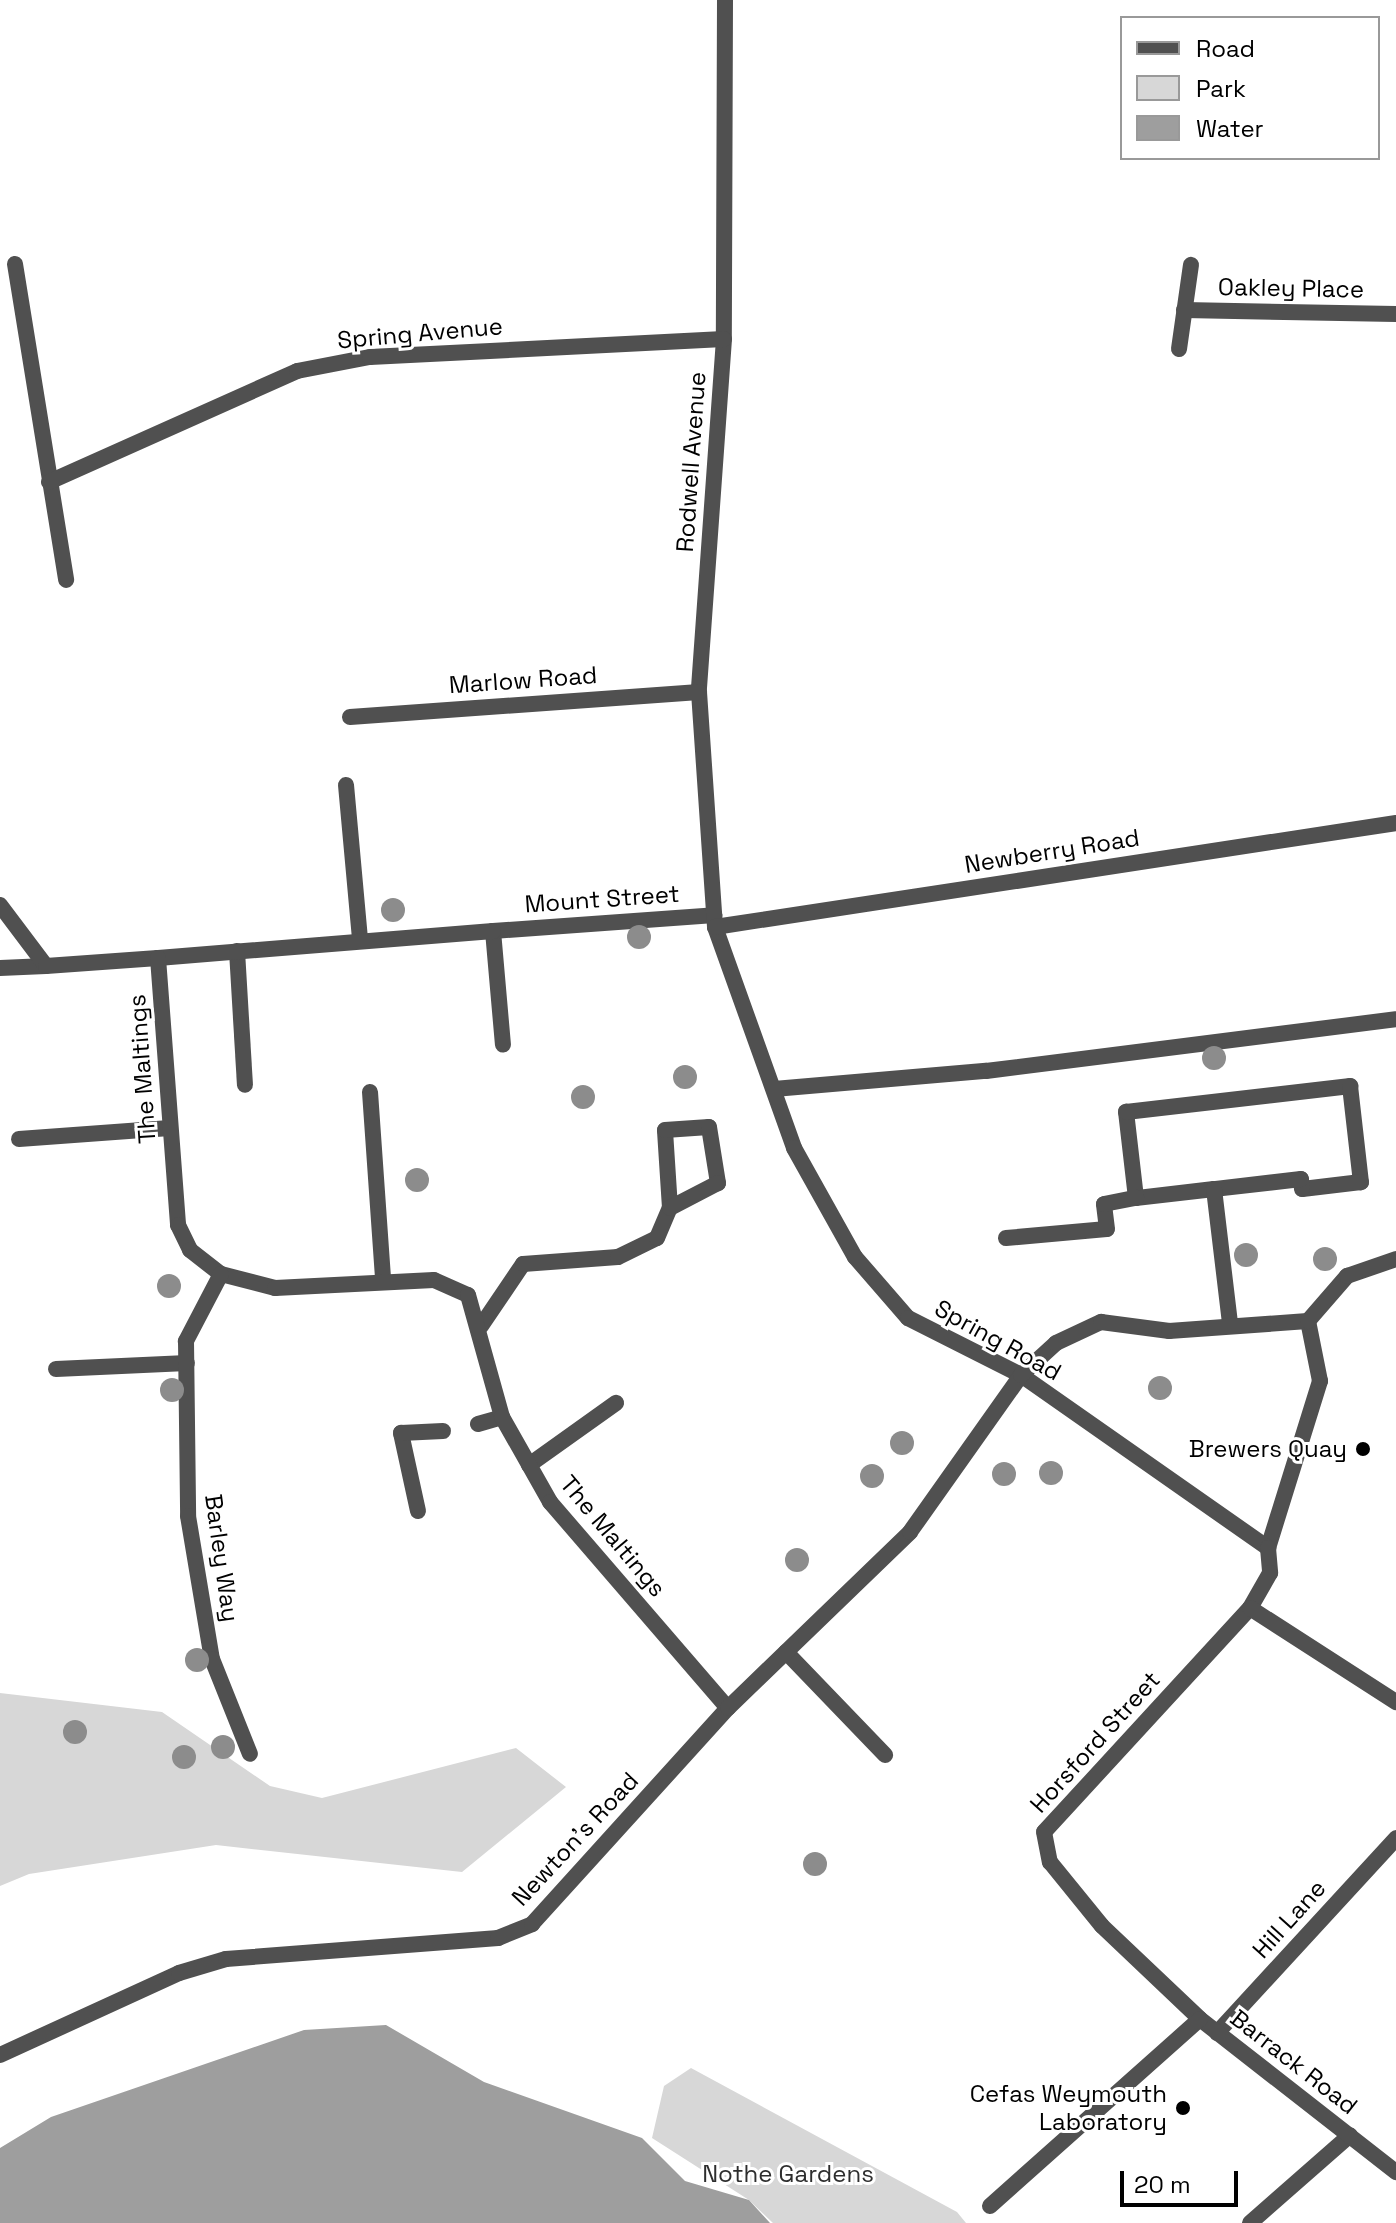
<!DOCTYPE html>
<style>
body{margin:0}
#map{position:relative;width:1396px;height:2223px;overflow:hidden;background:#fff;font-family:"Space Grotesk",sans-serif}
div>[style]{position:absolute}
.green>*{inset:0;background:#d7d7d7}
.water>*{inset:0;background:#9e9e9e}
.service>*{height:16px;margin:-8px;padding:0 8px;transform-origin:8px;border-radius:8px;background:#505050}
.pedestrian>*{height:16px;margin:-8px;padding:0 8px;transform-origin:8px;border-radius:8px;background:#505050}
.minor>*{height:16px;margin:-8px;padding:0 8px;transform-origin:8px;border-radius:8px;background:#505050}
.trees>*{width:24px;height:24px;margin:-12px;border-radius:50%;background:#8c8c8c}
.dots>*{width:22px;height:22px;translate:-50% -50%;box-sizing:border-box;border:4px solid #fff;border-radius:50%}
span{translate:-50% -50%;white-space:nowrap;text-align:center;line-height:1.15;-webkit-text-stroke:6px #fff;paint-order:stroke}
.street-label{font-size:24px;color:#000}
.poi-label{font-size:24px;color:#000}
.right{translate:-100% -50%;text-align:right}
.park-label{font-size:24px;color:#2e2e2e}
.legend{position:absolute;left:1120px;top:16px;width:260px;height:144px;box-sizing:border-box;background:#fff;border:2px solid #999;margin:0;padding:10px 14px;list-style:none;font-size:24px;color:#000}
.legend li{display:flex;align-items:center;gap:16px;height:40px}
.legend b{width:40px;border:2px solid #999}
.scale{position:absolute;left:1120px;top:2171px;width:118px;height:36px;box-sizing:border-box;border:4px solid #000;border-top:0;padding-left:10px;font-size:24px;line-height:28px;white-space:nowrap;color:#000;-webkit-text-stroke:6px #fff;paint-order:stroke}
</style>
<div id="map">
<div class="green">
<div style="clip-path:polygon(0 1693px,162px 1712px,270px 1786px,322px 1798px,516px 1748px,566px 1787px,462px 1872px,216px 1845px,29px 1874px,0 1886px)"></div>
<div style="clip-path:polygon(691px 2068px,957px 2212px,966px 2223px,773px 2223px,749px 2200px,652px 2138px,664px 2086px)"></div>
</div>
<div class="water">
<div style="clip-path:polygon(386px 2025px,484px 2082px,642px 2138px,685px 2181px,749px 2200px,770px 2223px,0 2223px,0 2148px,51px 2117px,304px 2030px)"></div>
</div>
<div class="service">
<div style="left:346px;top:785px;width:154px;rotate:84.8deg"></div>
<div style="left:493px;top:931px;width:114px;rotate:85deg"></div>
<div style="left:237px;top:951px;width:134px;rotate:86.6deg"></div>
<div style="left:0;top:968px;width:46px;rotate:-2.5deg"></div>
<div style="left:774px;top:1089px;width:213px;rotate:-4.9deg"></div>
<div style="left:986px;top:1071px;width:413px;rotate:-7.2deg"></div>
<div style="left:370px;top:1092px;width:186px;rotate:86deg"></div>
<div style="left:19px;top:1139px;width:151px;rotate:-4.2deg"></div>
<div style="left:1214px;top:1189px;width:79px;rotate:173.4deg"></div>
<div style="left:1136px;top:1198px;width:87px;rotate:-96.6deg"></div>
<div style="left:1126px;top:1112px;width:226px;rotate:-6.6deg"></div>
<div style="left:1350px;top:1086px;width:97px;rotate:83.5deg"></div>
<div style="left:1361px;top:1182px;width:59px;rotate:173.2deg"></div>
<div style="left:1302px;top:1189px;width:10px;rotate:-96deg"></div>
<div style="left:1301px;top:1179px;width:88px;rotate:173.4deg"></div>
<div style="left:1214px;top:1189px;width:136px;rotate:83.2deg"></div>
<div style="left:1006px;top:1238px;width:101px;rotate:-5.1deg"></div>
<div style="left:1107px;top:1229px;width:25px;rotate:-97deg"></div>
<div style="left:1104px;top:1204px;width:33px;rotate:-11deg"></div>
<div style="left:481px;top:1326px;width:75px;rotate:-55.9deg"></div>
<div style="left:523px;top:1264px;width:95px;rotate:-4.2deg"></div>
<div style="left:618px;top:1257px;width:43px;rotate:-26deg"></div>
<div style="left:657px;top:1238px;width:33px;rotate:-67deg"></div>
<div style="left:670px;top:1208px;width:78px;rotate:-93.7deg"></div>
<div style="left:665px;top:1130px;width:44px;rotate:-3.9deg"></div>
<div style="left:709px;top:1127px;width:57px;rotate:80.9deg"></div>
<div style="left:718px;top:1183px;width:54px;rotate:152.5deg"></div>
<div style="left:56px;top:1369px;width:131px;rotate:-2.6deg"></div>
<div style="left:478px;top:1424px;width:25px;rotate:-16deg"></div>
<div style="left:529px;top:1465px;width:107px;rotate:-35.5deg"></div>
<div style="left:418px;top:1511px;width:80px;rotate:-102.3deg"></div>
<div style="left:401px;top:1433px;width:42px;rotate:-2.7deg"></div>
<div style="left:1268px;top:1548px;width:175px;rotate:-72.7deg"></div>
<div style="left:1320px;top:1381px;width:61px;rotate:-101.3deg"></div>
<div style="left:786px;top:1652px;width:143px;rotate:46.1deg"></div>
<div style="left:1217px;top:2033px;width:265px;rotate:-47.4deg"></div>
<div style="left:1250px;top:2223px;width:133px;rotate:-41.3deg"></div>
</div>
<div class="pedestrian">
<div style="left:493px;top:931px;width:222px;rotate:-4.1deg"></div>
</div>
<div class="minor">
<div style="left:725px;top:0;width:339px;rotate:90.2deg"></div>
<div style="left:724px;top:339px;width:354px;rotate:94.1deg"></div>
<div style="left:699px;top:692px;width:236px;rotate:86.1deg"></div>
<div style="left:715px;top:927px;width:235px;rotate:70.3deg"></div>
<div style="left:794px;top:1148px;width:125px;rotate:60.8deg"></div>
<div style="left:855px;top:1257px;width:81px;rotate:49deg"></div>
<div style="left:908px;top:1318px;width:127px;rotate:26.8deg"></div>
<div style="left:1021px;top:1375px;width:302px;rotate:35deg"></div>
<div style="left:1268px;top:1548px;width:25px;rotate:85deg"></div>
<div style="left:1270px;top:1573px;width:40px;rotate:119.7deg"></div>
<div style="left:1250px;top:1608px;width:304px;rotate:132.6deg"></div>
<div style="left:1044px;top:1832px;width:31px;rotate:79deg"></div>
<div style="left:1050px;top:1862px;width:82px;rotate:50.9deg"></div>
<div style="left:1102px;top:1926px;width:135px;rotate:43.5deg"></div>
<div style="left:1200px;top:2019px;width:249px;rotate:38deg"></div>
<div style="left:15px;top:264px;width:320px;rotate:80.8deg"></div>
<div style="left:1184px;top:310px;width:212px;rotate:1.1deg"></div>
<div style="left:1179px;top:349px;width:85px;rotate:-81.9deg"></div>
<div style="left:49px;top:482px;width:272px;rotate:-24.1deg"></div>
<div style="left:297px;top:371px;width:74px;rotate:-10.9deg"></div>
<div style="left:370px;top:357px;width:354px;rotate:-2.9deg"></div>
<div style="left:350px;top:717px;width:350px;rotate:-4.1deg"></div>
<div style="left:0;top:905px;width:76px;rotate:53deg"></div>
<div style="left:46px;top:966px;width:112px;rotate:-4.1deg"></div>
<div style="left:715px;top:927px;width:689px;rotate:-8.68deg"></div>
<div style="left:493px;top:931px;width:336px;rotate:175.4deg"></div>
<div style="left:158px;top:958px;width:268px;rotate:85.7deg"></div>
<div style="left:178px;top:1225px;width:28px;rotate:64deg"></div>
<div style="left:190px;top:1250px;width:39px;rotate:38deg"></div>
<div style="left:221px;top:1274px;width:56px;rotate:14.5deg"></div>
<div style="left:275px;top:1288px;width:159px;rotate:-2.9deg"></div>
<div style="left:434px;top:1280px;width:37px;rotate:24deg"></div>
<div style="left:468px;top:1295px;width:127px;rotate:74.4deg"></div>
<div style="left:502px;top:1417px;width:98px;rotate:60.5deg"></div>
<div style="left:550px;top:1502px;width:272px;rotate:49.2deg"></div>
<div style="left:221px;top:1274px;width:76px;rotate:117.6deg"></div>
<div style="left:186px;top:1341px;width:175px;rotate:89.3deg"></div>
<div style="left:188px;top:1516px;width:145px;rotate:80.5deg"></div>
<div style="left:212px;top:1659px;width:102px;rotate:68.2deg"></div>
<div style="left:1250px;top:1608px;width:174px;rotate:32.8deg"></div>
<div style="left:0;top:2055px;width:197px;rotate:-24.6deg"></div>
<div style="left:179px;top:1973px;width:49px;rotate:-16.6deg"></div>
<div style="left:226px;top:1959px;width:273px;rotate:-4.4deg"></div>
<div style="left:498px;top:1938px;width:37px;rotate:-22deg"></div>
<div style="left:532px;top:1924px;width:292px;rotate:-47.8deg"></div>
<div style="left:728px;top:1708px;width:253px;rotate:-44deg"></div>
<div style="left:910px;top:1532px;width:192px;rotate:-54.7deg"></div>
<div style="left:1021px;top:1375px;width:47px;rotate:-42.4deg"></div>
<div style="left:1056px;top:1343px;width:50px;rotate:-25deg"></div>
<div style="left:1101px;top:1322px;width:69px;rotate:7.5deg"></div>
<div style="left:1169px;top:1331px;width:139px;rotate:-4.1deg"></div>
<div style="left:1308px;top:1321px;width:60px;rotate:-49.1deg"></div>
<div style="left:1347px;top:1276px;width:52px;rotate:-19.1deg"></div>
<div style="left:990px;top:2206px;width:281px;rotate:-41.7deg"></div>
</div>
<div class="trees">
<div style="left:393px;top:910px"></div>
<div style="left:639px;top:937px"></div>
<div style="left:1214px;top:1058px"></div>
<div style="left:685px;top:1077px"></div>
<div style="left:583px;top:1097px"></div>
<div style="left:417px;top:1180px"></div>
<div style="left:1246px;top:1255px"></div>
<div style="left:1325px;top:1259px"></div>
<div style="left:169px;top:1286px"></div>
<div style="left:1160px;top:1388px"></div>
<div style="left:172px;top:1390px"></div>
<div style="left:902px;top:1443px"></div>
<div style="left:1051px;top:1473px"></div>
<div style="left:1004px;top:1474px"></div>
<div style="left:872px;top:1476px"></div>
<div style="left:797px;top:1560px"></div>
<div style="left:197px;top:1660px"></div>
<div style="left:75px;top:1732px"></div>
<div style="left:223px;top:1747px"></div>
<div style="left:184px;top:1757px"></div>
<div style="left:815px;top:1864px"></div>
</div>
<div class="dots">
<div style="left:1363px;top:1449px;background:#000"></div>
<div style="left:1183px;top:2108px;background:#000"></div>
</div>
<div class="street-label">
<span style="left:1291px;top:288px;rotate:1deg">Oakley Place</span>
<span style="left:420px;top:333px;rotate:-5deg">Spring Avenue</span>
<span style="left:691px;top:462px;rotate:-86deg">Rodwell Avenue</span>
<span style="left:523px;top:680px;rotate:-4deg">Marlow Road</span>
<span style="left:1052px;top:851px;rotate:-9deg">Newberry Road</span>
<span style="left:602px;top:899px;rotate:-4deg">Mount Street</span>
<span style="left:142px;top:1069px;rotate:-94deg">The Maltings</span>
<span style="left:998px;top:1340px;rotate:29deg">Spring Road</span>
<span style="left:613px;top:1536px;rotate:50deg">The Maltings</span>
<span style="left:222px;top:1558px;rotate:82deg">Barley Way</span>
<span style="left:1095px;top:1742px;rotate:-48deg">Horsford Street</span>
<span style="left:575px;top:1839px;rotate:-47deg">Newton's Road</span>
<span style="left:1289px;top:1919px;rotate:-48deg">Hill Lane</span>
<span style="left:1294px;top:2062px;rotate:38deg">Barrack Road</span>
</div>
<div class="poi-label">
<span class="right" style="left:1347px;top:1449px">Brewers Quay</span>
<span class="right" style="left:1167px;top:2108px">Cefas Weymouth<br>Laboratory</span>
</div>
<div class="park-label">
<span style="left:788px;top:2174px">Nothe Gardens</span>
</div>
<ul class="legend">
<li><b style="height:10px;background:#505050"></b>Road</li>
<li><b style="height:22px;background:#d7d7d7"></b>Park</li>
<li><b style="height:22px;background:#9e9e9e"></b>Water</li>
</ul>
<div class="scale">20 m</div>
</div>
